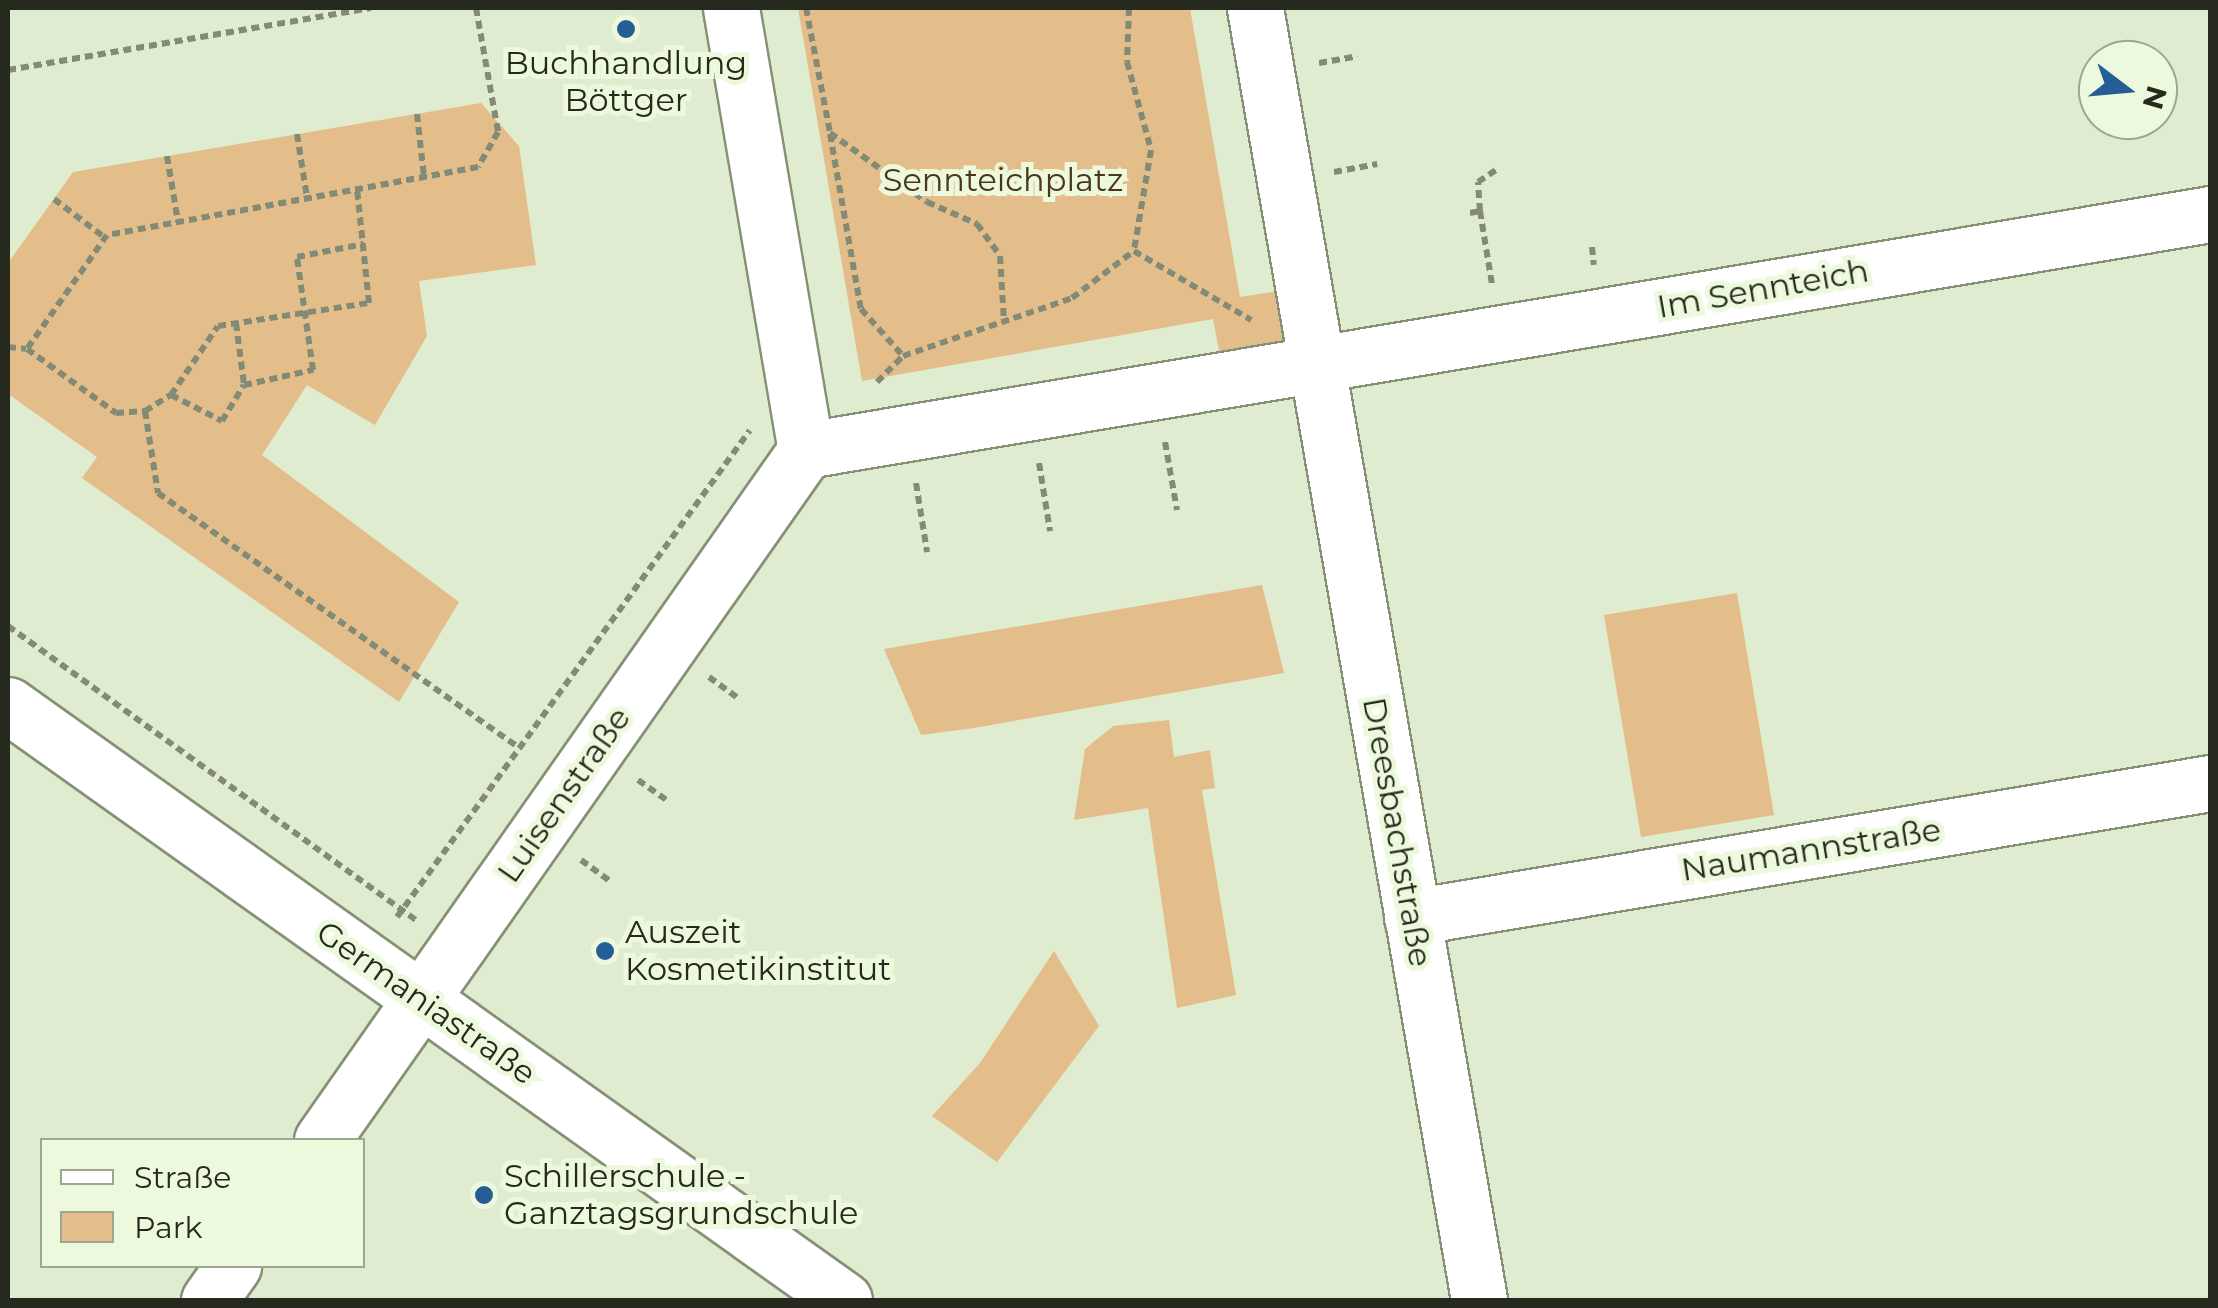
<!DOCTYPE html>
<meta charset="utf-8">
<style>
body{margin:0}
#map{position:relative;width:2218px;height:1308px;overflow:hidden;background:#e0eccf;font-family:Montserrat,sans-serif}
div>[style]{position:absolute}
.green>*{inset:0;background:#e3bd8a}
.path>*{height:6px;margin-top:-3px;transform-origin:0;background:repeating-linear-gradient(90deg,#838b77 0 8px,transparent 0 13px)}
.roads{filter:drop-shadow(2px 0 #869076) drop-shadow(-2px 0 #869076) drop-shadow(0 2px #869076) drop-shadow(0 -2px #869076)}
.minor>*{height:55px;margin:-27.5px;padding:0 27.5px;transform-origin:27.5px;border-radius:27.5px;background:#fff}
.dots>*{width:28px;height:28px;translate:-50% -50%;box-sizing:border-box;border:5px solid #edf9dd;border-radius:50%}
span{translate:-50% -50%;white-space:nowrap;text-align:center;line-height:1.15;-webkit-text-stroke:10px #edf9dd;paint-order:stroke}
.poi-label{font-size:32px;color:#25291e}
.left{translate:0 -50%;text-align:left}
.park-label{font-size:32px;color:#4b3618}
.street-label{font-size:32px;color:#25291e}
.frame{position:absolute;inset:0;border:10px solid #25291e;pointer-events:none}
.legend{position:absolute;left:40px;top:1138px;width:325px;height:130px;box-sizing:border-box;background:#edf9dd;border:2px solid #9da691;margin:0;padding:12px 18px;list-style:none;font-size:30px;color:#25291e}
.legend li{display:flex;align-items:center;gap:20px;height:50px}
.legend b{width:50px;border:2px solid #9da691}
.north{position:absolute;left:2078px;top:40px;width:100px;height:100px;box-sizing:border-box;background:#edf9dd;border:2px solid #9da691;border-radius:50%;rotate:106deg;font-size:28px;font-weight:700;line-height:40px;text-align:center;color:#25291e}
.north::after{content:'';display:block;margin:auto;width:35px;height:45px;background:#255e95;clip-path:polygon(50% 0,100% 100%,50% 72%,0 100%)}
</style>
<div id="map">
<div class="green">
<div style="clip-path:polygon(798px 8px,1190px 8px,1240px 297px,1278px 291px,1288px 344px,1220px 356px,1213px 319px,862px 381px)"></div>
<div style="clip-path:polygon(481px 103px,519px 146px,536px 265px,419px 281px,427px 336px,375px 425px,307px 385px,262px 455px,459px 602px,399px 702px,82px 478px,97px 457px,8px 394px,8px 263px,73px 172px)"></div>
<div style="clip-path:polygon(1262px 585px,1284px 673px,974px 728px,921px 735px,884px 649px)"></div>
<div style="clip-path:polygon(1737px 593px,1774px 815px,1641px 837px,1604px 615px)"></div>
<div style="clip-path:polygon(1169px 720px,1174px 757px,1210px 750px,1215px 788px,1202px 790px,1236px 995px,1177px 1008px,1148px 808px,1074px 820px,1085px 749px,1113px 726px)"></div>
<div style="clip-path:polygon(1054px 951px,1099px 1026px,997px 1162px,932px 1116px,980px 1063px)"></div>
</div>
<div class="path">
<div style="left:476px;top:8px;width:126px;rotate:79.9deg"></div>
<div style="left:498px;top:132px;width:40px;rotate:119.7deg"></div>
<div style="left:478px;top:167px;width:377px;rotate:169.6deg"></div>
<div style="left:107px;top:235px;width:139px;rotate:125.1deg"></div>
<div style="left:27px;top:349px;width:110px;rotate:35.7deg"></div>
<div style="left:116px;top:413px;width:29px;rotate:-4deg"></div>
<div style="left:145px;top:411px;width:83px;rotate:81deg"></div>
<div style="left:158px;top:493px;width:442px;rotate:35.2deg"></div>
<div style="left:806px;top:8px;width:127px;rotate:79.1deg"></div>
<div style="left:830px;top:133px;width:119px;rotate:35.4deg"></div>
<div style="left:927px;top:202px;width:55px;rotate:23.7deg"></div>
<div style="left:977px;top:224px;width:39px;rotate:54deg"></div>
<div style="left:1000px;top:256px;width:66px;rotate:86.5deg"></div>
<div style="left:1129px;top:8px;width:54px;rotate:92.1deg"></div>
<div style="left:1127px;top:62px;width:91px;rotate:74.7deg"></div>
<div style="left:1151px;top:150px;width:102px;rotate:99.6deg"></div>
<div style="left:1134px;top:251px;width:136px;rotate:30.5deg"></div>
<div style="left:1319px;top:63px;width:39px;rotate:-10deg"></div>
<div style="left:8px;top:70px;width:368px;rotate:-9.7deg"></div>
<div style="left:417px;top:114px;width:63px;rotate:83.7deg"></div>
<div style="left:297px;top:134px;width:65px;rotate:81.1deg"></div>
<div style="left:830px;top:134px;width:178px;rotate:80deg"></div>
<div style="left:861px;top:309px;width:63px;rotate:48.2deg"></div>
<div style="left:167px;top:156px;width:67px;rotate:80.5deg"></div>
<div style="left:1334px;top:172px;width:44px;rotate:-10.5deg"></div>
<div style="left:54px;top:199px;width:63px;rotate:37.2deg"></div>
<div style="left:1480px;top:211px;width:29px;rotate:-94deg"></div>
<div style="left:1478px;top:182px;width:23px;rotate:-34deg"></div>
<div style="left:1470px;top:213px;width:10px;rotate:-11deg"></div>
<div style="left:1480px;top:211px;width:74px;rotate:80.7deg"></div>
<div style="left:1592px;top:247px;width:18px;rotate:84deg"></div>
<div style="left:236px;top:323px;width:63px;rotate:82.6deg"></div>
<div style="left:8px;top:347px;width:18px;rotate:6deg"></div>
<div style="left:877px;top:382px;width:37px;rotate:-45deg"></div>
<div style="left:903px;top:356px;width:179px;rotate:-18.9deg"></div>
<div style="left:1072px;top:298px;width:78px;rotate:-37.2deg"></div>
<div style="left:171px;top:395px;width:57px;rotate:27deg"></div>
<div style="left:222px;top:421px;width:42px;rotate:-58.6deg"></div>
<div style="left:244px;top:385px;width:71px;rotate:-12.3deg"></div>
<div style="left:313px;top:370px;width:114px;rotate:-98.1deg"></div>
<div style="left:297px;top:257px;width:68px;rotate:-11deg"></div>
<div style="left:145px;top:411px;width:31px;rotate:-32deg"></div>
<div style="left:171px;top:395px;width:83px;rotate:-55.7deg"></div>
<div style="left:218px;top:326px;width:153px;rotate:-8.7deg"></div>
<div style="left:369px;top:303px;width:115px;rotate:-96deg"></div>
<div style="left:1165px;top:442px;width:69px;rotate:80deg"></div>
<div style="left:1039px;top:463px;width:69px;rotate:80.8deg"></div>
<div style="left:916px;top:483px;width:70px;rotate:80.9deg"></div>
<div style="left:8px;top:626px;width:503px;rotate:35.78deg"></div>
<div style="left:709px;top:677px;width:37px;rotate:36deg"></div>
<div style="left:638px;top:780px;width:37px;rotate:35deg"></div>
<div style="left:581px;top:860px;width:37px;rotate:36deg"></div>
<div style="left:397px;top:917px;width:601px;rotate:-54.06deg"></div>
</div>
<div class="roads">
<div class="minor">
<div style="left:731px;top:8px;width:448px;rotate:80.4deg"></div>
<div style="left:1255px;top:8px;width:1311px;rotate:80.16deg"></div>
<div style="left:806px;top:450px;width:1424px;rotate:-9.54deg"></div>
<div style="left:8px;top:705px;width:1026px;rotate:35.44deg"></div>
<div style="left:1412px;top:917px;width:809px;rotate:-9.53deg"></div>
<div style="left:322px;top:1140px;width:843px;rotate:-54.95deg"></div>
<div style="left:209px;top:1300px;width:42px;rotate:-54.8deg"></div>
</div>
</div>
<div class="dots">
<div style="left:626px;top:29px;background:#255e95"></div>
<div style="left:605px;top:951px;background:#255e95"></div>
<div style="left:484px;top:1195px;background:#255e95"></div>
</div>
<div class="poi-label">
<span style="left:626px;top:82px">Buchhandlung<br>Böttger</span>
<span class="left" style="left:625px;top:951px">Auszeit<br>Kosmetikinstitut</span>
<span class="left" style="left:504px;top:1195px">Schillerschule -<br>Ganztagsgrundschule</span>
</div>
<div class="park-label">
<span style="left:1003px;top:180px">Sennteichplatz</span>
</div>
<div class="street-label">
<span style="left:1763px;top:289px;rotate:-10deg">Im Sennteich</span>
<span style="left:564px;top:795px;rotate:-55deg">Luisenstraße</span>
<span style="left:1397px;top:832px;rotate:80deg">Dreesbachstraße</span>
<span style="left:1811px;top:850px;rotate:-9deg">Naumannstraße</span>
<span style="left:426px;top:1003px;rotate:35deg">Germaniastraße</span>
</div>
<div class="frame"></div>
<ul class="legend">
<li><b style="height:12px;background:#fff"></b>Straße</li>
<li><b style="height:28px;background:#e3bd8a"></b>Park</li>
</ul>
<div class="north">N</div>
</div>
